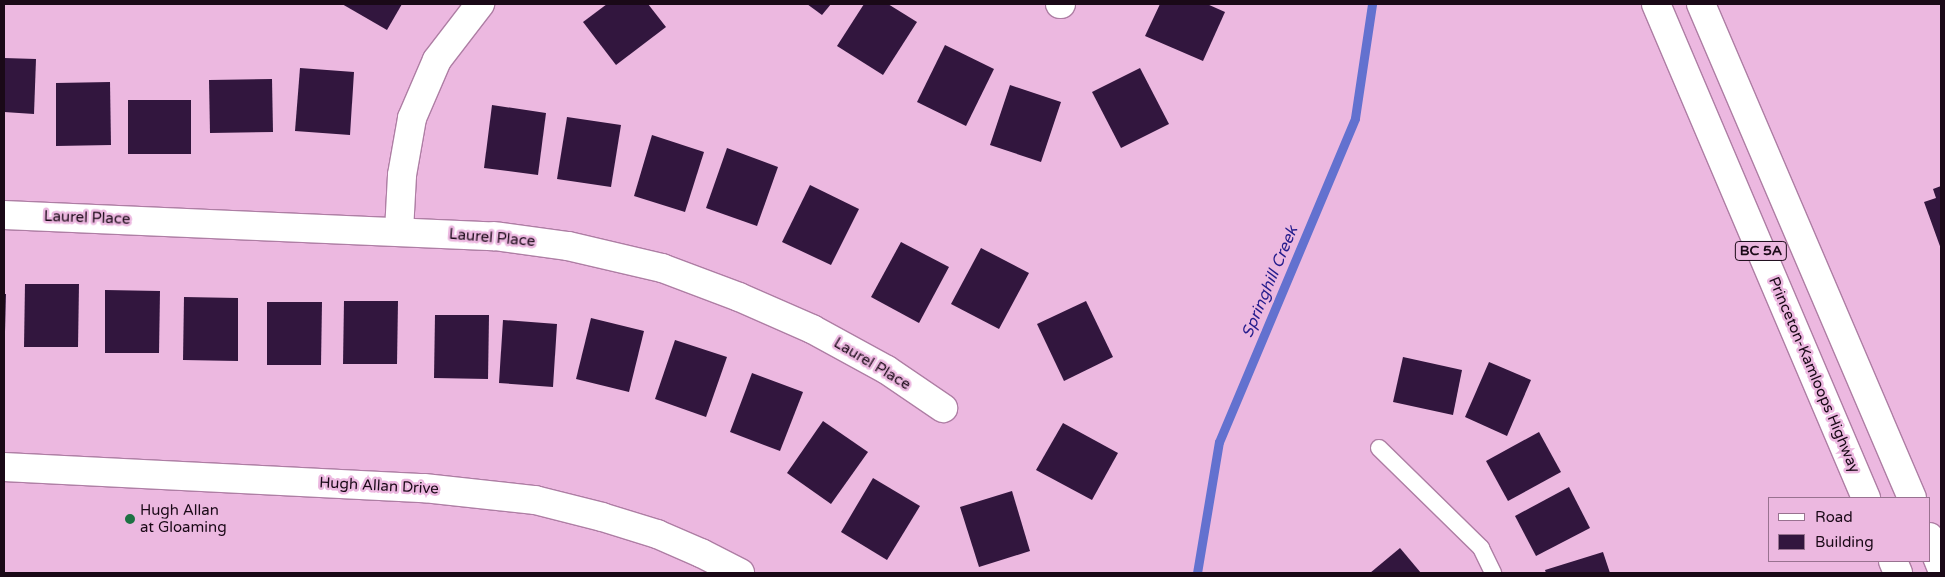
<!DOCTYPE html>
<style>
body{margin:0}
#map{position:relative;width:1945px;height:577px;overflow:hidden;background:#ecb8e0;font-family:"Varela Round",sans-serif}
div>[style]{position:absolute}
.stream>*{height:9px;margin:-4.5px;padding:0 4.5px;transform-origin:4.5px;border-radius:4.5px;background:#6371cf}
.building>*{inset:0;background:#32163e}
.roads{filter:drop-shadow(1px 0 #ae7ea4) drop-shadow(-1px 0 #ae7ea4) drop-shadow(0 1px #ae7ea4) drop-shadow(0 -1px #ae7ea4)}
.lane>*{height:16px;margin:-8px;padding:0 8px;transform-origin:8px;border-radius:8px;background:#fff}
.street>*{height:28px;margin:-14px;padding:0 14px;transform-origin:14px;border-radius:14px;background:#fff}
.secondary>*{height:28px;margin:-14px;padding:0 14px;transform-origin:14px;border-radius:14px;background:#fff}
.primary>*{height:28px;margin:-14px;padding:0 14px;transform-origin:14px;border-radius:14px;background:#fff}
.dots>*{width:14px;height:14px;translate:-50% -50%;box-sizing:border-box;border:2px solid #ecb8e0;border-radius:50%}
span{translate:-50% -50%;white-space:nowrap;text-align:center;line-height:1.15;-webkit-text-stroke:5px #ecb8e0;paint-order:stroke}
.shield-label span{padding:1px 4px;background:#ecb8e0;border:1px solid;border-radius:4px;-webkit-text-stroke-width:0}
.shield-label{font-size:14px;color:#1a0917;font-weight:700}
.street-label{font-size:15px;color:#1a0917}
.poi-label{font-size:15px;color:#1a0917}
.left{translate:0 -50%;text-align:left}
.water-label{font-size:16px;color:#241c8c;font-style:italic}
.frame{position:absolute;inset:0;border:5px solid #1a0917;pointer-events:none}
.legend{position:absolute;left:1768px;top:497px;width:162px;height:65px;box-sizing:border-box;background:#ecb8e0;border:1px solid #987290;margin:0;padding:6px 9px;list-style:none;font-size:15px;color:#1a0917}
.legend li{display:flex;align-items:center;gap:10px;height:25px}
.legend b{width:25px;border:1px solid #987290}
</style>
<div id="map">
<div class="stream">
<div style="left:1197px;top:573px;width:133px;rotate:-80.5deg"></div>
<div style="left:1219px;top:442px;width:351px;rotate:-67.2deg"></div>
<div style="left:1355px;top:118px;width:115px;rotate:-81.5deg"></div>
</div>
<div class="building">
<div style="clip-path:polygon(342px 4px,402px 4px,387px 30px)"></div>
<div style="clip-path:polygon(607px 4px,648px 4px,666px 27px,616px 65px,583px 22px)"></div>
<div style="clip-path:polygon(807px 4px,831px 4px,822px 15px)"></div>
<div style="clip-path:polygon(864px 4px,888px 4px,917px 22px,883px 75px,837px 46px)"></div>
<div style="clip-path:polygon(1160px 4px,1207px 4px,1225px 12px,1203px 61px,1145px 36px)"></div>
<div style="clip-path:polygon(945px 45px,994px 69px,966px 126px,917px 102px)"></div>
<div style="clip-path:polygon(4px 58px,36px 59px,34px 114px,4px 112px)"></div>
<div style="clip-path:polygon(300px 68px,354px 72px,350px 135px,295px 131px)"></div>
<div style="clip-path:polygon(1140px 68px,1169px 124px,1121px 148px,1092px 92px)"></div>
<div style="clip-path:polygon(272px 79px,273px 132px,210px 133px,209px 80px)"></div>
<div style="clip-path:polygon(110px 82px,111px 145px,56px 146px,56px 83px)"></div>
<div style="clip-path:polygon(1010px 85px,1061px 102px,1041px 162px,990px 145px)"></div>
<div style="clip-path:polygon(128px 100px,191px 100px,191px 154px,128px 154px)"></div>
<div style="clip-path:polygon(492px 105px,546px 113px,538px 175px,484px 168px)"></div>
<div style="clip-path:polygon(567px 117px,621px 125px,611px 187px,557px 179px)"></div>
<div style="clip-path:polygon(652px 135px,704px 152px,685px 212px,634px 196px)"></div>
<div style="clip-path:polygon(727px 148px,778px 167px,757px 226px,706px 208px)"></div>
<div style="clip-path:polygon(810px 185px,859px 209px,831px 265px,782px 242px)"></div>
<div style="clip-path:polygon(1941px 186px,1941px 249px,1924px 202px,1936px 198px,1933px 189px)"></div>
<div style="clip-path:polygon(901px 242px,949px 267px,919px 323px,871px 297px)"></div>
<div style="clip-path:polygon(981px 248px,1029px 273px,999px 329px,951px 304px)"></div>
<div style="clip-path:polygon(25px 284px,79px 284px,78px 347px,24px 347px)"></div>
<div style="clip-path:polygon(105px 290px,160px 291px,159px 353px,105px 353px)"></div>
<div style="clip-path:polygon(4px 294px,6px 294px,5px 332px,4px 332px)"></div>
<div style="clip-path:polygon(184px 297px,238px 298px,238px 361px,183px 360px)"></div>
<div style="clip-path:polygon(344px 301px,398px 301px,397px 364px,343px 364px)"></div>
<div style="clip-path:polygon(1086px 301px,1113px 357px,1064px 381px,1037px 324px)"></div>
<div style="clip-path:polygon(267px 302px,322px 302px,321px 365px,267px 365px)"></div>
<div style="clip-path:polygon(435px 315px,489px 315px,488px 379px,434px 378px)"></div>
<div style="clip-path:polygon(591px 318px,644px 331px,629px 392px,576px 379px)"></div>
<div style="clip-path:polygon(503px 320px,557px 324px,553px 387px,499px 383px)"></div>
<div style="clip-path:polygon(675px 340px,727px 357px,706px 417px,655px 399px)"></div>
<div style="clip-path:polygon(1403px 357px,1462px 370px,1453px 415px,1393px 402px)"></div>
<div style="clip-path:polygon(1489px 362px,1531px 380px,1507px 436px,1465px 417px)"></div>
<div style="clip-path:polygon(752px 373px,803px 392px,780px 451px,730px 432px)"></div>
<div style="clip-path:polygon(823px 421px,868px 452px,831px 504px,787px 473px)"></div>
<div style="clip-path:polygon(1063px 423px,1118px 453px,1092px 500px,1036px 470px)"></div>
<div style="clip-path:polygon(1539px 432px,1561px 472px,1508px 501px,1486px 461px)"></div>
<div style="clip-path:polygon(873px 478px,920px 506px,887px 560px,841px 532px)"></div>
<div style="clip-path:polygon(1569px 487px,1590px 528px,1536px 556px,1515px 516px)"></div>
<div style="clip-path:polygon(1012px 491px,1030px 551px,979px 567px,960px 507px)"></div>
<div style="clip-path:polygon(1400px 548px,1421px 573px,1370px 573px)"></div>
<div style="clip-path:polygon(1603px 552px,1610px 573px,1546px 573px,1545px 570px)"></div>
</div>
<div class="roads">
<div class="lane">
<div style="left:1379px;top:448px;width:143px;rotate:44.4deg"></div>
<div style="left:1481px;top:548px;width:28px;rotate:64deg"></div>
</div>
<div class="street">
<div style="left:1060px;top:4px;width:1px"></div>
<div style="left:4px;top:215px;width:490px;rotate:2.5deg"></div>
<div style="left:494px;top:236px;width:75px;rotate:7.7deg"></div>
<div style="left:568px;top:246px;width:97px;rotate:13.2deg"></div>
<div style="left:662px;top:268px;width:82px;rotate:20.6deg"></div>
<div style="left:739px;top:297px;width:80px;rotate:23.7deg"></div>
<div style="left:812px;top:329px;width:85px;rotate:28.7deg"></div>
<div style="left:887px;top:370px;width:68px;rotate:34.2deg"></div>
<div style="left:399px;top:231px;width:56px;rotate:-86.9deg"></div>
<div style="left:402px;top:175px;width:58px;rotate:-80deg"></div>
<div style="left:412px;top:118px;width:63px;rotate:-66.7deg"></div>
<div style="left:437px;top:60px;width:71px;rotate:-52.5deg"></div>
</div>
<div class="secondary">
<div style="left:4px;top:467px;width:421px;rotate:2.9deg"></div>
<div style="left:424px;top:488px;width:112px;rotate:6.2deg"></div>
<div style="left:535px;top:500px;width:69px;rotate:14.2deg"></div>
<div style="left:602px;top:517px;width:58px;rotate:17.2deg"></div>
<div style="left:657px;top:534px;width:48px;rotate:23.4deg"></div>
<div style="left:701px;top:553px;width:44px;rotate:27.1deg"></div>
</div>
<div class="primary">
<div style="left:1656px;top:4px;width:537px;rotate:66.97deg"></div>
<div style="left:1701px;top:4px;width:537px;rotate:66.87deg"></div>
<div style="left:1929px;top:537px;width:31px;rotate:68deg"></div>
<div style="left:1893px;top:561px;width:13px;rotate:67deg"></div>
</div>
</div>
<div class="dots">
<div style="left:130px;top:519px;background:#1d7143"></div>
</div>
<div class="shield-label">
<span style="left:1761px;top:251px">BC 5A</span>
</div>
<div class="street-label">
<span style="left:87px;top:218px;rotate:2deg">Laurel Place</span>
<span style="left:492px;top:238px;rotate:5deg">Laurel Place</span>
<span style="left:872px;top:364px;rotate:31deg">Laurel Place</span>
<span style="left:1814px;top:375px;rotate:67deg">Princeton-Kamloops Highway</span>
<span style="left:379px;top:486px;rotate:3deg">Hugh Allan Drive</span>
</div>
<div class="poi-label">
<span class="left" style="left:140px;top:519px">Hugh Allan<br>at Gloaming</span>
</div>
<div class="water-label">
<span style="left:1270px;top:282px;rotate:-67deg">Springhill Creek</span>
</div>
<div class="frame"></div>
<ul class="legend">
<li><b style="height:6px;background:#fff"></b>Road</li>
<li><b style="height:14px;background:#32163e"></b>Building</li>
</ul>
</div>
